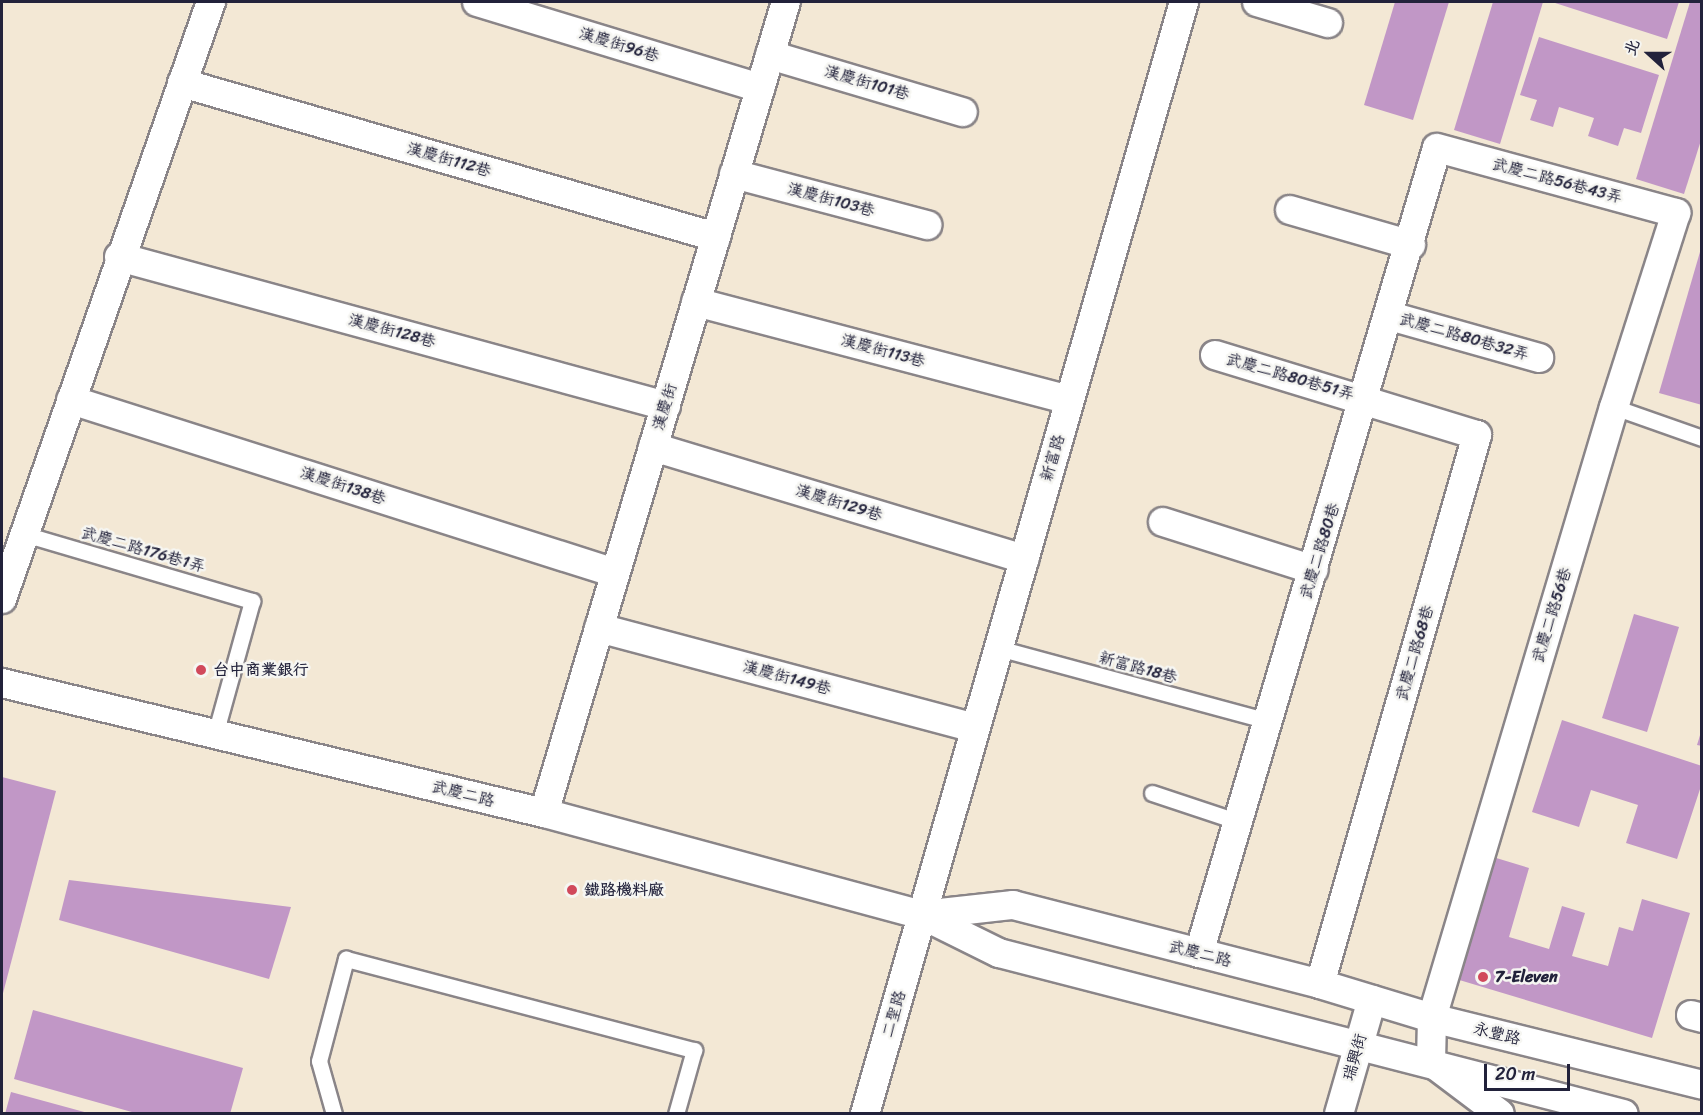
<!DOCTYPE html>
<meta charset="utf-8">
<style>
body{margin:0}
#map{position:relative;width:1703px;height:1115px;overflow:hidden;background:#f3e8d5;font-family:Sriracha,"LXGW WenKai TC",sans-serif}
div>[style]{position:absolute}
.building>*{inset:0;background:#c197c6}
.roads{filter:drop-shadow(2px 0 #8a8588) drop-shadow(-2px 0 #8a8588) drop-shadow(0 2px #8a8588) drop-shadow(0 -2px #8a8588)}
.service>*{height:15px;margin:-7.5px;padding:0 7.5px;transform-origin:7.5px;border-radius:7.5px;background:#fff}
.minor>*{height:28px;margin:-14px;padding:0 14px;transform-origin:14px;border-radius:14px;background:#fff}
.dots>*{width:16px;height:16px;translate:-50% -50%;box-sizing:border-box;border:3px solid #f6f6f2;border-radius:50%}
span{translate:-50% -50%;white-space:nowrap;text-align:center;line-height:1.15;-webkit-text-stroke:5px #f6f6f2;paint-order:stroke}
.street-label{font-size:16px;color:#22223b}
.poi-label{font-size:16px;color:#22223b;font-weight:700}
.left{translate:0 -50%;text-align:left}
.frame{position:absolute;inset:0;border:3px solid #22223b;pointer-events:none}
.north{position:absolute;left:1619px;top:24px;width:60px;height:60px;-webkit-text-stroke:4px #f6f6f2;paint-order:stroke;rotate:291deg;font-size:16px;font-weight:700;line-height:24px;text-align:center;color:#22223b}
.north::after{content:'';display:block;margin:auto;width:21px;height:27px;background:#22223b;clip-path:polygon(50% 0,100% 100%,50% 72%,0 100%)}
.scale{position:absolute;left:1484px;top:1064px;width:86px;height:27px;box-sizing:border-box;border:3px solid #22223b;border-top:0;padding-left:8px;font-size:18px;line-height:21px;white-space:nowrap;color:#22223b;-webkit-text-stroke:4px #f6f6f2;paint-order:stroke}
</style>
<div id="map">
<div class="building">
<div style="clip-path:polygon(1395px 2px,1449px 2px,1413px 120px,1364px 105px)"></div>
<div style="clip-path:polygon(1493px 2px,1543px 2px,1500px 144px,1454px 130px)"></div>
<div style="clip-path:polygon(1552px 2px,1679px 2px,1667px 39px)"></div>
<div style="clip-path:polygon(1690px 2px,1702px 2px,1702px 137px,1684px 194px,1636px 179px)"></div>
<div style="clip-path:polygon(1539px 37px,1659px 75px,1641px 133px,1624px 128px,1618px 146px,1588px 136px,1594px 118px,1559px 107px,1553px 127px,1530px 120px,1537px 100px,1520px 95px)"></div>
<div style="clip-path:polygon(1702px 245px,1702px 405px,1659px 393px)"></div>
<div style="clip-path:polygon(1634px 614px,1679px 627px,1647px 732px,1602px 718px)"></div>
<div style="clip-path:polygon(1562px 720px,1702px 766px,1702px 783px,1677px 859px,1626px 843px,1638px 805px,1591px 790px,1579px 827px,1532px 812px)"></div>
<div style="clip-path:polygon(1701px 732px,1702px 732px,1702px 746px,1697px 745px)"></div>
<div style="clip-path:polygon(2px 777px,56px 791px,2px 997px)"></div>
<div style="clip-path:polygon(1483px 854px,1529px 868px,1509px 937px,1549px 949px,1562px 906px,1585px 913px,1572px 956px,1608px 966px,1619px 927px,1633px 931px,1642px 899px,1690px 913px,1652px 1038px,1446px 976px)"></div>
<div style="clip-path:polygon(69px 880px,291px 907px,269px 979px,59px 920px)"></div>
<div style="clip-path:polygon(33px 1010px,243px 1068px,230px 1114px,139px 1114px,14px 1079px)"></div>
<div style="clip-path:polygon(11px 1092px,88px 1113px,88px 1114px,5px 1114px)"></div>
</div>
<div class="roads">
<div class="service">
<div style="left:1614px;top:407px;width:93px;rotate:19.4deg"></div>
<div style="left:24px;top:534px;width:238px;rotate:16.4deg"></div>
<div style="left:252px;top:601px;width:138px;rotate:105.5deg"></div>
<div style="left:998px;top:648px;width:281px;rotate:15.1deg"></div>
<div style="left:1152px;top:793px;width:92px;rotate:18.4deg"></div>
<div style="left:334px;top:1114px;width:55px;rotate:-105.8deg"></div>
<div style="left:319px;top:1061px;width:106px;rotate:-75.2deg"></div>
<div style="left:346px;top:959px;width:360px;rotate:14.7deg"></div>
<div style="left:694px;top:1050px;width:66px;rotate:105.7deg"></div>
</div>
<div class="minor">
<div style="left:477px;top:2px;width:296px;rotate:16.9deg"></div>
<div style="left:1257px;top:2px;width:74px;rotate:16.5deg"></div>
<div style="left:770px;top:55px;width:201px;rotate:16.5deg"></div>
<div style="left:182px;top:83px;width:556px;rotate:16.09deg"></div>
<div style="left:734px;top:174px;width:200px;rotate:14.8deg"></div>
<div style="left:1290px;top:210px;width:126px;rotate:16.1deg"></div>
<div style="left:119px;top:257px;width:567px;rotate:15.24deg"></div>
<div style="left:696px;top:302px;width:386px;rotate:14.7deg"></div>
<div style="left:1390px;top:316px;width:155px;rotate:15.7deg"></div>
<div style="left:1215px;top:355px;width:274px;rotate:17deg"></div>
<div style="left:1477px;top:435px;width:571px;rotate:105.96deg"></div>
<div style="left:71px;top:400px;width:571px;rotate:17.64deg"></div>
<div style="left:653px;top:447px;width:388px;rotate:16.8deg"></div>
<div style="left:1163px;top:522px;width:158px;rotate:17.6deg"></div>
<div style="left:2px;top:599px;width:633px;rotate:-70.71deg"></div>
<div style="left:599px;top:628px;width:389px;rotate:14.9deg"></div>
<div style="left:2px;top:683px;width:557px;rotate:13.49deg"></div>
<div style="left:544px;top:813px;width:392px;rotate:15.1deg"></div>
<div style="left:922px;top:915px;width:86px;rotate:26.3deg"></div>
<div style="left:999px;top:953px;width:645px;rotate:14.45deg"></div>
<div style="left:544px;top:813px;width:846px;rotate:-73.39deg"></div>
<div style="left:922px;top:915px;width:92px;rotate:-6.3deg"></div>
<div style="left:1013px;top:905px;width:317px;rotate:14.4deg"></div>
<div style="left:1320px;top:984px;width:117px;rotate:16.9deg"></div>
<div style="left:1432px;top:1018px;width:278px;rotate:13.9deg"></div>
<div style="left:1199px;top:953px;width:839px;rotate:-73.53deg"></div>
<div style="left:1437px;top:148px;width:248px;rotate:15.2deg"></div>
<div style="left:1676px;top:213px;width:204px;rotate:107.7deg"></div>
<div style="left:1614px;top:407px;width:638px;rotate:106.59deg"></div>
<div style="left:1432px;top:1018px;width:44px;rotate:91.3deg"></div>
<div style="left:1431px;top:1062px;width:86px;rotate:37deg"></div>
<div style="left:1691px;top:1015px;width:11px;rotate:15deg"></div>
<div style="left:865px;top:1114px;width:1157px;rotate:-73.99deg"></div>
<div style="left:1339px;top:1114px;width:119px;rotate:-73.9deg"></div>
</div>
</div>
<div class="dots">
<div style="left:201px;top:670px;background:#d1495b"></div>
<div style="left:572px;top:890px;background:#d1495b"></div>
<div style="left:1483px;top:977px;background:#d1495b"></div>
</div>
<div class="street-label">
<span style="left:619px;top:45px;rotate:17deg">漢慶街96巷</span>
<span style="left:867px;top:83px;rotate:16deg">漢慶街101巷</span>
<span style="left:449px;top:160px;rotate:16deg">漢慶街112巷</span>
<span style="left:1557px;top:181px;rotate:15deg">武慶二路56巷43弄</span>
<span style="left:831px;top:200px;rotate:15deg">漢慶街103巷</span>
<span style="left:392px;top:331px;rotate:15deg">漢慶街128巷</span>
<span style="left:1464px;top:337px;rotate:16deg">武慶二路80巷32弄</span>
<span style="left:883px;top:351px;rotate:15deg">漢慶街113巷</span>
<span style="left:1290px;top:377px;rotate:16deg">武慶二路80巷51弄</span>
<span style="left:665px;top:407px;rotate:-73deg">漢慶街</span>
<span style="left:1053px;top:458px;rotate:-74deg">新富路</span>
<span style="left:343px;top:486px;rotate:18deg">漢慶街138巷</span>
<span style="left:839px;top:503px;rotate:17deg">漢慶街129巷</span>
<span style="left:143px;top:550px;rotate:16deg">武慶二路176巷1弄</span>
<span style="left:1320px;top:551px;rotate:-73deg">武慶二路80巷</span>
<span style="left:1552px;top:615px;rotate:-73deg">武慶二路56巷</span>
<span style="left:1415px;top:653px;rotate:-74deg">武慶二路68巷</span>
<span style="left:1138px;top:668px;rotate:15deg">新富路18巷</span>
<span style="left:787px;top:678px;rotate:15deg">漢慶街149巷</span>
<span style="left:463px;top:794px;rotate:14deg">武慶二路</span>
<span style="left:1200px;top:954px;rotate:14deg">武慶二路</span>
<span style="left:894px;top:1014px;rotate:-74deg">二聖路</span>
<span style="left:1497px;top:1034px;rotate:14deg">永豐路</span>
<span style="left:1355px;top:1057px;rotate:-74deg">瑞興街</span>
</div>
<div class="poi-label">
<span class="left" style="left:213px;top:670px">台中商業銀行</span>
<span class="left" style="left:584px;top:890px">鐵路機料廠</span>
<span class="left" style="left:1495px;top:977px">7-Eleven</span>
</div>
<div class="frame"></div>
<div class="north">北</div>
<div class="scale">20 m</div>
</div>
